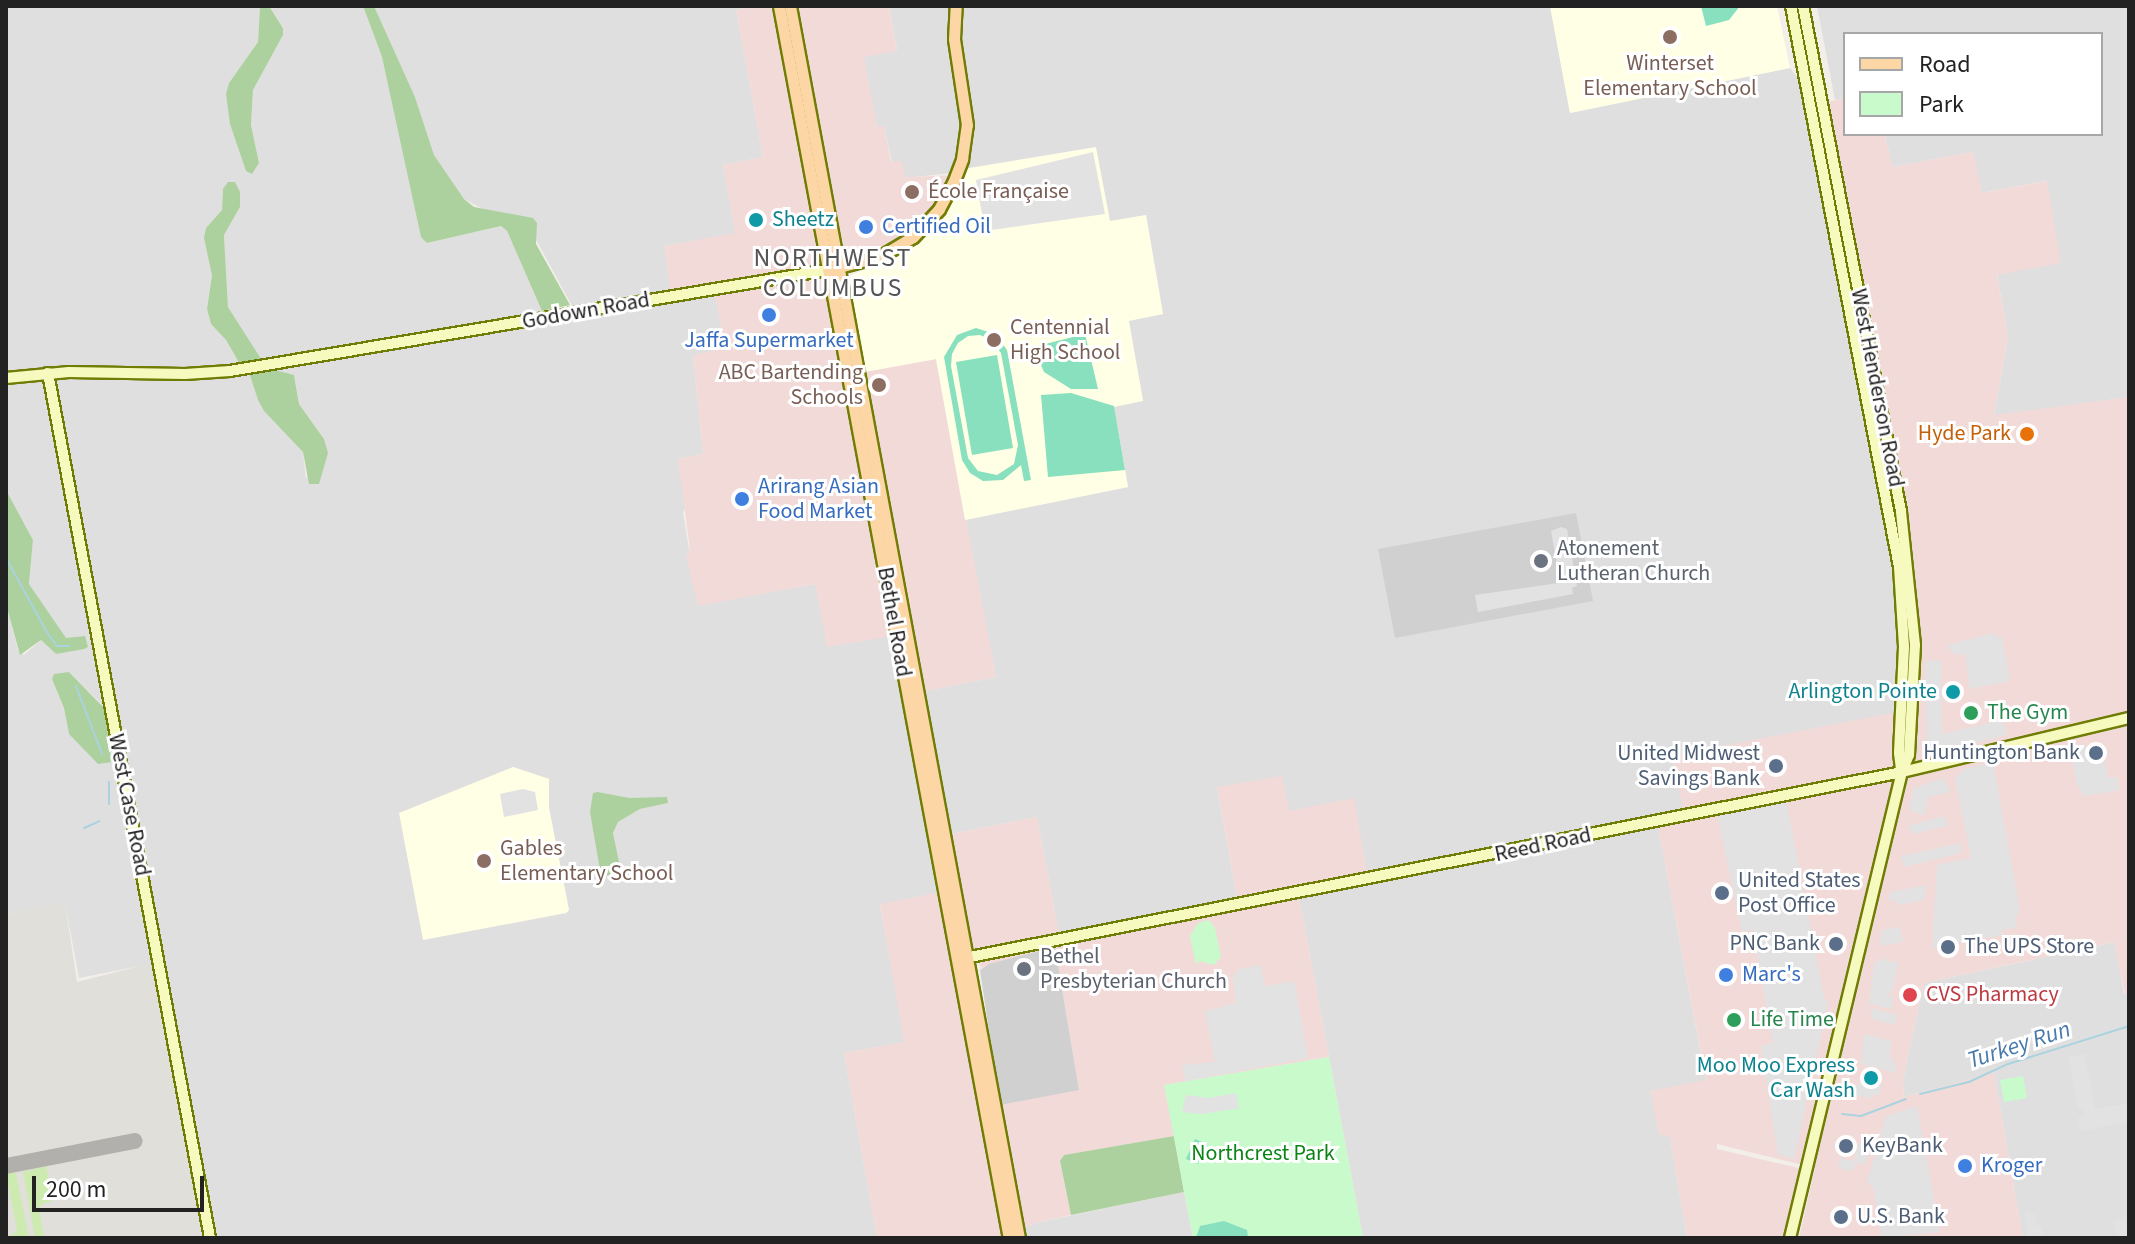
<!DOCTYPE html>
<meta charset="utf-8">
<style>
body{margin:0}
#map{position:relative;width:2135px;height:1244px;overflow:hidden;background:#f2efe9;font-family:"Source Sans 3",sans-serif}
div>[style]{position:absolute}
.residential>*{inset:0;background:#e0dfdf}
.commercial>*{inset:0;background:#f2dad9}
.education>*{inset:0;background:#ffffe5}
.religious>*{inset:0;background:#d0d0d0}
.airport>*{inset:0;background:#e1dfda}
.grass>*{inset:0;background:#cdebb0}
.forest>*{inset:0;background:#add19e}
.park>*{inset:0;background:#c8facc}
.pitch>*{inset:0;background:#88e0be}
.parking>*{inset:0;background:#e2e2e2}
.stream>*{height:2px;margin:-1px;padding:0 1px;transform-origin:1px;border-radius:1px;background:#aad3df}
.taxiway>*{height:16px;margin:-8px;padding:0 8px;transform-origin:8px;border-radius:8px;background:#b1b0ac}
.roads{filter:drop-shadow(2px 0 #707d05) drop-shadow(-2px 0 #707d05) drop-shadow(0 2px #707d05) drop-shadow(0 -2px #707d05)}
.secondary>*{height:10px;margin:-5px;padding:0 5px;transform-origin:5px;border-radius:5px;background:#f7fabf}
.primary>*{height:11px;margin:-5.5px;padding:0 5.5px;transform-origin:5.5px;border-radius:5.5px;background:#fcd6a4}
.dots>*{width:22px;height:22px;translate:-50% -50%;box-sizing:border-box;border:4px solid #fff;border-radius:50%}
span{translate:-50% -50%;white-space:nowrap;text-align:center;line-height:1.15;-webkit-text-stroke:6px #fff;paint-order:stroke}
.education-label{font-size:22px;color:#785e54}
.left{translate:0 -50%;text-align:left}
.right{translate:-100% -50%;text-align:right}
.culture-label{font-size:22px;color:#0d838f}
.shop-label{font-size:22px;color:#366cbe}
.street-label{font-size:22px;color:#222}
.food-label{font-size:22px;color:#c56008}
.worship-label{font-size:22px;color:#5b616d}
.leisure-label{font-size:22px;color:#27864d}
.service-label{font-size:22px;color:#4e5e75}
.health-label{font-size:22px;color:#be3a42}
.park-label{font-size:22px;color:#0c8416}
.water-label{font-size:24px;color:#4a7aab;font-style:italic}
.quarter-label{font-size:26px;color:#555;letter-spacing:2px}
.frame{position:absolute;inset:0;border:8px solid #222;pointer-events:none}
.legend{position:absolute;left:1843px;top:32px;width:260px;height:104px;box-sizing:border-box;background:#fff;border:2px solid #a7a7a7;margin:0;padding:10px 14px;list-style:none;font-size:24px;color:#222}
.legend li{display:flex;align-items:center;gap:16px;height:40px}
.legend b{width:40px;border:2px solid #a7a7a7}
.scale{position:absolute;left:32px;top:1176px;width:172px;height:36px;box-sizing:border-box;border:4px solid #222;border-top:0;padding-left:10px;font-size:24px;line-height:28px;white-space:nowrap;color:#222;-webkit-text-stroke:6px #fff;paint-order:stroke}
</style>
<div id="map">
<div class="residential">
<div style="clip-path:polygon(evenodd,6px 6px,260px 6px,258px 42px,229px 83px,259px 163px,251px 125px,253px 90px,283px 35px,283px 27px,269px 6px,363px 6px,382px 57px,427px 243px,501px 226px,507px 231px,542px 311px,540px 319px,576px 313px,534px 236px,464px 199px,434px 155px,415px 97px,374px 6px,757px 6px,736px 10px,763px 157px,723px 165px,736px 234px,664px 246px,714px 288px,725px 349px,693px 355px,703px 454px,678px 459px,686px 507px,683px 512px,698px 605px,816px 584px,892px 636px,937px 893px,880px 905px,905px 1042px,844px 1053px,877px 1238px,207px 1238px,156px 963px,79px 978px,65px 903px,6px 914px,6px 604px,18px 650px,24px 655px,41px 640px,56px 654px,88px 647px,66px 638px,57px 630px,29px 584px,33px 540px,6px 490px,6px 6px,223px 189px,240px 207px,224px 235px,228px 307px,262px 361px,241px 366px,226px 340px,211px 324px,207px 309px,212px 275px,206px 228px,222px 210px,223px 189px,6px 6px,294px 375px,299px 404px,324px 439px,306px 479px,303px 452px,296px 441px,294px 375px,6px 6px,69px 672px,101px 704px,69px 734px,64px 708px,52px 679px,69px 672px,6px 6px,513px 767px,549px 779px,549px 808px,569px 910px,566px 913px,513px 767px,6px 6px,598px 792px,630px 798px,667px 798px,667px 803px,640px 809px,618px 822px,613px 833px,621px 871px,598px 792px)"></div>
<div style="clip-path:polygon(889px 6px,1550px 6px,1570px 113px,1790px 68px,1818px 104px,1898px 528px,1915px 645px,1912px 709px,1684px 815px,1657px 821px,1706px 1081px,1650px 1092px,1670px 1137px,1687px 1238px,1363px 1238px,1298px 892px,1289px 811px,1217px 788px,1238px 904px,1060px 939px,1037px 817px,951px 834px,920px 692px,996px 677px,965px 520px,1128px 487px,1114px 406px,1143px 400px,1128px 320px,1163px 314px,1146px 215px,1110px 222px,952px 173px,905px 178px,892px 163px,884px 126px,877px 127px,863px 57px,897px 50px)"></div>
<div style="clip-path:polygon(1817px 6px,2129px 6px,2129px 397px,1994px 416px,2008px 337px,1997px 274px,2046px 181px,1981px 193px,1973px 152px,1892px 167px,1885px 134px,2101px 134px,2101px 34px,1845px 34px,1845px 98px,1835px 100px)"></div>
<div style="clip-path:polygon(2115px 942px,2124px 994px,2129px 993px,2129px 1238px,2023px 1238px,1994px 1073px,1904px 1097px,1903px 1080px,1924px 983px)"></div>
<div style="clip-path:polygon(1184px 1192px,1193px 1238px,1023px 1238px,1021px 1230px,1035px 1223px)"></div>
</div>
<div class="commercial">
<div style="clip-path:polygon(757px 6px,889px 6px,897px 51px,864px 57px,877px 126px,884px 126px,891px 162px,902px 161px,905px 177px,961px 175px,946px 210px,919px 241px,880px 264px,825px 281px,892px 636px,827px 647px,815px 584px,698px 606px,686px 557px,690px 550px,678px 459px,703px 454px,693px 355px,725px 348px,714px 289px,671px 296px,664px 246px,735px 233px,723px 165px,763px 157px,736px 10px)"></div>
<div style="clip-path:polygon(1845px 98px,1845px 134px,1885px 134px,1892px 167px,1973px 152px,1982px 193px,2047px 181px,2061px 263px,1997px 275px,2008px 337px,1994px 415px,2129px 397px,2129px 993px,2125px 994px,2114px 942px,1924px 983px,1903px 1080px,1904px 1097px,1994px 1073px,2023px 1238px,1799px 1238px,1815px 1168px,1717px 1144px,1717px 1149px,1807px 1170px,1790px 1238px,1687px 1238px,1670px 1137px,1659px 1134px,1650px 1091px,1706px 1080px,1657px 821px,1684px 815px,1672px 756px,1912px 709px,1915px 645px,1898px 528px,1818px 104px)"></div>
<div style="clip-path:polygon(936px 359px,996px 677px,920px 692px,859px 373px)"></div>
<div style="clip-path:polygon(1282px 776px,1289px 811px,1354px 798px,1368px 879px,1298px 892px,1329px 1057px,1165px 1085px,1174px 1136px,1064px 1155px,1060px 1162px,1071px 1215px,1035px 1223px,1021px 1230px,1000px 1105px,1079px 1089px,1055px 947px,981px 968px,971px 943px,951px 834px,1037px 817px,1060px 939px,1238px 904px,1217px 787px)"></div>
<div style="clip-path:polygon(937px 893px,956px 981px,1005px 1238px,877px 1238px,844px 1053px,904px 1042px,880px 904px)"></div>
</div>
<div class="education">
<div style="clip-path:polygon(1550px 6px,1777px 6px,1790px 68px,1570px 113px)"></div>
<div style="clip-path:polygon(1096px 147px,1110px 221px,1146px 215px,1163px 314px,1129px 321px,1143px 401px,1114px 407px,1128px 487px,965px 520px,936px 359px,859px 373px,851px 275px,880px 264px,919px 241px,946px 210px,963px 169px)"></div>
<div style="clip-path:polygon(513px 767px,549px 779px,549px 808px,569px 910px,566px 913px,423px 940px,399px 813px)"></div>
</div>
<div class="religious">
<div style="clip-path:polygon(1576px 513px,1593px 601px,1395px 638px,1378px 549px)"></div>
<div style="clip-path:polygon(1055px 947px,1079px 1090px,1000px 1105px,980px 970px,989px 964px)"></div>
</div>
<div class="airport">
<div style="clip-path:polygon(65px 902px,77px 982px,156px 962px,207px 1238px,6px 1238px,6px 914px)"></div>
</div>
<div class="grass">
<div style="clip-path:polygon(46px 1166px,53px 1200px,39px 1206px,44px 1238px,35px 1238px,23px 1172px)"></div>
<div style="clip-path:polygon(6px 1173px,16px 1173px,29px 1238px,9px 1238px,17px 1230px)"></div>
</div>
<div class="forest">
<div style="clip-path:polygon(260px 6px,269px 6px,283px 28px,283px 35px,253px 90px,251px 125px,259px 163px,252px 174px,246px 171px,230px 124px,226px 94px,229px 83px,258px 42px)"></div>
<div style="clip-path:polygon(363px 6px,374px 6px,415px 97px,434px 155px,464px 199px,474px 207px,533px 218px,537px 223px,536px 244px,570px 305px,542px 311px,507px 231px,501px 226px,427px 243px,421px 237px,382px 57px)"></div>
<div style="clip-path:polygon(228px 182px,235px 182px,240px 192px,240px 207px,224px 235px,228px 307px,263px 362px,241px 366px,226px 340px,211px 324px,207px 309px,212px 275px,204px 238px,206px 228px,222px 210px,223px 189px)"></div>
<div style="clip-path:polygon(267px 368px,294px 375px,299px 404px,324px 439px,328px 453px,319px 484px,309px 484px,303px 452px,264px 411px,258px 400px,249px 372px)"></div>
<div style="clip-path:polygon(6px 490px,33px 540px,29px 584px,66px 638px,85px 636px,88px 647px,84px 649px,56px 654px,41px 640px,20px 655px,6px 604px)"></div>
<div style="clip-path:polygon(69px 672px,104px 708px,112px 762px,98px 764px,69px 734px,64px 708px,52px 679px,54px 674px)"></div>
<div style="clip-path:polygon(598px 792px,630px 798px,667px 797px,668px 803px,640px 809px,618px 822px,613px 833px,621px 871px,605px 876px,601px 876px,590px 812px,593px 793px)"></div>
<div style="clip-path:polygon(1174px 1136px,1184px 1192px,1071px 1215px,1060px 1161px,1064px 1155px)"></div>
</div>
<div class="park">
<div style="clip-path:polygon(1209px 920px,1215px 928px,1221px 957px,1214px 965px,1199px 961px,1196px 965px,1190px 936px,1198px 923px)"></div>
<div style="clip-path:polygon(1329px 1057px,1363px 1238px,1193px 1238px,1164px 1085px)"></div>
<div style="clip-path:polygon(2023px 1076px,2027px 1098px,2004px 1102px,2000px 1080px)"></div>
</div>
<div class="pitch">
<div style="clip-path:polygon(1701px 6px,1740px 6px,1729px 20px,1706px 26px)"></div>
<div style="clip-path:polygon(evenodd,976px 328px,995px 334px,1007px 350px,1031px 480px,1024px 481px,1021px 465px,1003px 480px,983px 481px,970px 473px,962px 460px,944px 357px,957px 335px,976px 328px,980px 335px,991px 340px,1001px 353px,1018px 445px,1014px 464px,997px 475px,978px 471px,968px 458px,951px 366px,952px 354px,958px 343px,968px 336px,980px 335px)"></div>
<div style="clip-path:polygon(1085px 334px,1098px 389px,1071px 389px,1044px 372px,1033px 347px)"></div>
<div style="clip-path:polygon(997px 355px,1013px 448px,972px 455px,956px 362px)"></div>
<div style="clip-path:polygon(1071px 393px,1114px 406px,1125px 470px,1048px 477px,1041px 395px)"></div>
<div style="clip-path:polygon(1195px 1139px,1207px 1144px,1198px 1164px,1186px 1159px)"></div>
<div style="clip-path:polygon(1224px 1221px,1247px 1230px,1248px 1238px,1196px 1238px,1200px 1226px)"></div>
</div>
<div class="parking">
<div style="clip-path:polygon(1093px 152px,1105px 214px,985px 231px,976px 180px)"></div>
<div style="clip-path:polygon(1561px 527px,1567px 529px,1577px 586px,1572px 588px,1573px 594px,1478px 612px,1475px 595px,1565px 582px,1559px 579px,1563px 570px,1558px 570px,1551px 531px)"></div>
<div style="clip-path:polygon(1995px 633px,1997px 638px,2002px 637px,2010px 681px,1969px 689px,1966px 655px,1954px 654px,1947px 645px)"></div>
<div style="clip-path:polygon(1941px 660px,1942px 734px,2003px 720px,2007px 735px,1934px 753px,1931px 746px,1927px 745px,1925px 661px)"></div>
<div style="clip-path:polygon(2086px 746px,2089px 759px,2104px 756px,2108px 778px,2117px 777px,2120px 790px,2084px 796px,2077px 784px,2070px 749px)"></div>
<div style="clip-path:polygon(1993px 762px,2020px 910px,2015px 919px,2017px 928px,2002px 930px,2003px 935px,1932px 948px,1937px 865px,1971px 858px,1955px 779px,1964px 769px)"></div>
<div style="clip-path:polygon(1944px 778px,1950px 792px,1928px 797px,1924px 815px,1912px 812px,1909px 809px,1914px 788px)"></div>
<div style="clip-path:polygon(523px 789px,535px 792px,538px 810px,504px 817px,500px 794px)"></div>
<div style="clip-path:polygon(1785px 795px,1824px 998px,1828px 1003px,1794px 1159px,1778px 1155px,1761px 1046px,1773px 1043px,1753px 930px,1742px 932px,1716px 809px)"></div>
<div style="clip-path:polygon(1944px 816px,1948px 826px,1912px 834px,1908px 826px)"></div>
<div style="clip-path:polygon(1961px 843px,1961px 853px,1904px 867px,1901px 856px)"></div>
<div style="clip-path:polygon(1926px 885px,1924px 900px,1898px 905px,1895px 900px,1888px 901px,1891px 892px)"></div>
<div style="clip-path:polygon(1900px 927px,1903px 942px,1880px 946px,1881px 930px)"></div>
<div style="clip-path:polygon(1884px 958px,1889px 962px,1899px 961px,1892px 992px,1886px 994px,1894px 997px,1891px 1009px,1869px 1004px,1874px 963px)"></div>
<div style="clip-path:polygon(1260px 965px,1265px 986px,1294px 981px,1297px 995px,1291px 998px,1297px 997px,1308px 1058px,1186px 1081px,1182px 1065px,1215px 1062px,1205px 1011px,1236px 1003px,1233px 976px,1239px 969px)"></div>
<div style="clip-path:polygon(1871px 1008px,1898px 1015px,1895px 1025px,1872px 1019px)"></div>
<div style="clip-path:polygon(1864px 1034px,1892px 1041px,1889px 1056px,1896px 1064px,1896px 1073px,1861px 1064px)"></div>
<div style="clip-path:polygon(2085px 1054px,2095px 1109px,2129px 1103px,2129px 1122px,2080px 1131px,2078px 1118px,2085px 1116px,2083px 1110px,2078px 1110px,2068px 1057px)"></div>
<div style="clip-path:polygon(1859px 1081px,1881px 1086px,1879px 1095px,1872px 1095px,1871px 1099px,1843px 1092px,1845px 1084px,1857px 1086px)"></div>
<div style="clip-path:polygon(1236px 1093px,1239px 1108px,1202px 1114px,1182px 1112px,1186px 1095px,1208px 1098px)"></div>
<div style="clip-path:polygon(1917px 1106px,1940px 1232px,1882px 1238px,1873px 1187px,1867px 1182px,1886px 1116px)"></div>
<div style="clip-path:polygon(1858px 1143px,1870px 1146px,1865px 1165px,1856px 1162px,1853px 1171px,1838px 1168px,1840px 1158px,1854px 1161px)"></div>
<div style="clip-path:polygon(2025px 1212px,2036px 1215px,2035px 1226px,2041px 1225px,2044px 1238px,2027px 1238px)"></div>
<div style="clip-path:polygon(2129px 1215px,2129px 1238px,2117px 1238px,2113px 1221px)"></div>
</div>
<div class="stream">
<div style="left:6px;top:558px;width:87px;rotate:61.1deg"></div>
<div style="left:48px;top:634px;width:15px;rotate:53deg"></div>
<div style="left:57px;top:646px;width:12px"></div>
<div style="left:76px;top:686px;width:73px;rotate:69.1deg"></div>
<div style="left:109px;top:782px;width:22px;rotate:90deg"></div>
<div style="left:84px;top:828px;width:17px;rotate:-24deg"></div>
<div style="left:1920px;top:1094px;width:50px;rotate:-13.8deg"></div>
<div style="left:1969px;top:1082px;width:43px;rotate:-24.8deg"></div>
<div style="left:2008px;top:1064px;width:127px;rotate:-17.4deg"></div>
<div style="left:1842px;top:1114px;width:19px;rotate:6deg"></div>
<div style="left:1861px;top:1116px;width:48px;rotate:-20.7deg"></div>
</div>
<div class="taxiway">
<div style="left:6px;top:1166px;width:131px;rotate:-11deg"></div>
</div>
<div class="roads">
<div class="secondary">
<div style="left:1791px;top:6px;width:571px;rotate:79.1deg"></div>
<div style="left:1899px;top:567px;width:80px;rotate:86.4deg"></div>
<div style="left:1904px;top:647px;width:106px;rotate:92.7deg"></div>
<div style="left:1899px;top:753px;width:17px;rotate:83deg"></div>
<div style="left:48px;top:373px;width:880px;rotate:79.39deg"></div>
<div style="left:6px;top:378px;width:63px;rotate:-5.4deg"></div>
<div style="left:69px;top:372px;width:116px;rotate:1deg"></div>
<div style="left:185px;top:374px;width:45px;rotate:-3.8deg"></div>
<div style="left:230px;top:371px;width:605px;rotate:-9.6deg"></div>
<div style="left:960px;top:959px;width:960px;rotate:-11.23deg"></div>
<div style="left:1902px;top:772px;width:233px;rotate:-13.4deg"></div>
<div style="left:1790px;top:1238px;width:479px;rotate:-76.5deg"></div>
<div style="left:1902px;top:772px;width:18px;rotate:-68deg"></div>
<div style="left:1909px;top:755px;width:110px;rotate:-86.9deg"></div>
<div style="left:1915px;top:645px;width:135px;rotate:-96deg"></div>
<div style="left:1901px;top:511px;width:514px;rotate:-100.98deg"></div>
</div>
<div class="primary">
<div style="left:779px;top:6px;width:1253px;rotate:79.43deg"></div>
<div style="left:790px;top:6px;width:1253px;rotate:79.47deg"></div>
<div style="left:835px;top:268px;width:48px;rotate:-14.6deg"></div>
<div style="left:881px;top:256px;width:37px;rotate:-31deg"></div>
<div style="left:913px;top:237px;width:38px;rotate:-47deg"></div>
<div style="left:939px;top:209px;width:30px;rotate:-62deg"></div>
<div style="left:953px;top:183px;width:26px;rotate:-69deg"></div>
<div style="left:962px;top:159px;width:34px;rotate:-82deg"></div>
<div style="left:967px;top:125px;width:87px;rotate:-98.6deg"></div>
<div style="left:954px;top:39px;width:33px;rotate:-87deg"></div>
</div>
</div>
<div class="dots">
<div style="left:1670px;top:37px;background:#8d6e63"></div>
<div style="left:912px;top:192px;background:#8d6e63"></div>
<div style="left:756px;top:220px;background:#0f9aa8"></div>
<div style="left:866px;top:227px;background:#3f7fe0"></div>
<div style="left:769px;top:315px;background:#3f7fe0"></div>
<div style="left:994px;top:340px;background:#8d6e63"></div>
<div style="left:879px;top:385px;background:#8d6e63"></div>
<div style="left:2027px;top:434px;background:#e8710a"></div>
<div style="left:742px;top:499px;background:#3f7fe0"></div>
<div style="left:1541px;top:561px;background:#6b7280"></div>
<div style="left:1953px;top:692px;background:#0f9aa8"></div>
<div style="left:1971px;top:713px;background:#2e9e5b"></div>
<div style="left:2096px;top:753px;background:#5c6f8a"></div>
<div style="left:1776px;top:766px;background:#5c6f8a"></div>
<div style="left:484px;top:861px;background:#8d6e63"></div>
<div style="left:1722px;top:893px;background:#5c6f8a"></div>
<div style="left:1836px;top:944px;background:#5c6f8a"></div>
<div style="left:1948px;top:947px;background:#5c6f8a"></div>
<div style="left:1024px;top:969px;background:#6b7280"></div>
<div style="left:1726px;top:975px;background:#3f7fe0"></div>
<div style="left:1910px;top:995px;background:#e0444e"></div>
<div style="left:1734px;top:1020px;background:#2e9e5b"></div>
<div style="left:1871px;top:1078px;background:#0f9aa8"></div>
<div style="left:1846px;top:1146px;background:#5c6f8a"></div>
<div style="left:1965px;top:1166px;background:#3f7fe0"></div>
<div style="left:1841px;top:1217px;background:#5c6f8a"></div>
</div>
<div class="education-label">
<span style="left:1670px;top:76px">Winterset<br>Elementary School</span>
<span class="left" style="left:928px;top:192px">École Française</span>
<span class="left" style="left:1010px;top:340px">Centennial<br>High School</span>
<span class="right" style="left:863px;top:385px">ABC Bartending<br>Schools</span>
<span class="left" style="left:500px;top:861px">Gables<br>Elementary School</span>
</div>
<div class="culture-label">
<span class="left" style="left:772px;top:220px">Sheetz</span>
<span class="right" style="left:1937px;top:692px">Arlington Pointe</span>
<span class="right" style="left:1855px;top:1078px">Moo Moo Express<br>Car Wash</span>
</div>
<div class="shop-label">
<span class="left" style="left:882px;top:227px">Certified Oil</span>
<span style="left:769px;top:341px">Jaffa Supermarket</span>
<span class="left" style="left:758px;top:499px">Arirang Asian<br>Food Market</span>
<span class="left" style="left:1742px;top:975px">Marc's</span>
<span class="left" style="left:1981px;top:1166px">Kroger</span>
</div>
<div class="street-label">
<span style="left:586px;top:311px;rotate:-10deg">Godown Road</span>
<span style="left:1877px;top:388px;rotate:79deg">West Henderson Road</span>
<span style="left:894px;top:622px;rotate:80deg">Bethel Road</span>
<span style="left:129px;top:805px;rotate:79deg">West Case Road</span>
<span style="left:1543px;top:845px;rotate:-12deg">Reed Road</span>
</div>
<div class="food-label">
<span class="right" style="left:2011px;top:434px">Hyde Park</span>
</div>
<div class="worship-label">
<span class="left" style="left:1557px;top:561px">Atonement<br>Lutheran Church</span>
<span class="left" style="left:1040px;top:969px">Bethel<br>Presbyterian Church</span>
</div>
<div class="leisure-label">
<span class="left" style="left:1987px;top:713px">The Gym</span>
<span class="left" style="left:1750px;top:1020px">Life Time</span>
</div>
<div class="service-label">
<span class="right" style="left:1760px;top:766px">United Midwest<br>Savings Bank</span>
<span class="right" style="left:2080px;top:753px">Huntington Bank</span>
<span class="left" style="left:1738px;top:893px">United States<br>Post Office</span>
<span class="right" style="left:1820px;top:944px">PNC Bank</span>
<span class="left" style="left:1964px;top:947px">The UPS Store</span>
<span class="left" style="left:1862px;top:1146px">KeyBank</span>
<span class="left" style="left:1857px;top:1217px">U.S. Bank</span>
</div>
<div class="health-label">
<span class="left" style="left:1926px;top:995px">CVS Pharmacy</span>
</div>
<div class="park-label">
<span style="left:1263px;top:1154px">Northcrest Park</span>
</div>
<div class="water-label">
<span style="left:2019px;top:1045px;rotate:-18deg">Turkey Run</span>
</div>
<div class="quarter-label">
<span style="left:833px;top:273px">NORTHWEST<br>COLUMBUS</span>
</div>
<div class="frame"></div>
<ul class="legend">
<li><b style="height:10px;background:#fcd6a4"></b>Road</li>
<li><b style="height:22px;background:#c8facc"></b>Park</li>
</ul>
<div class="scale">200 m</div>
</div>
